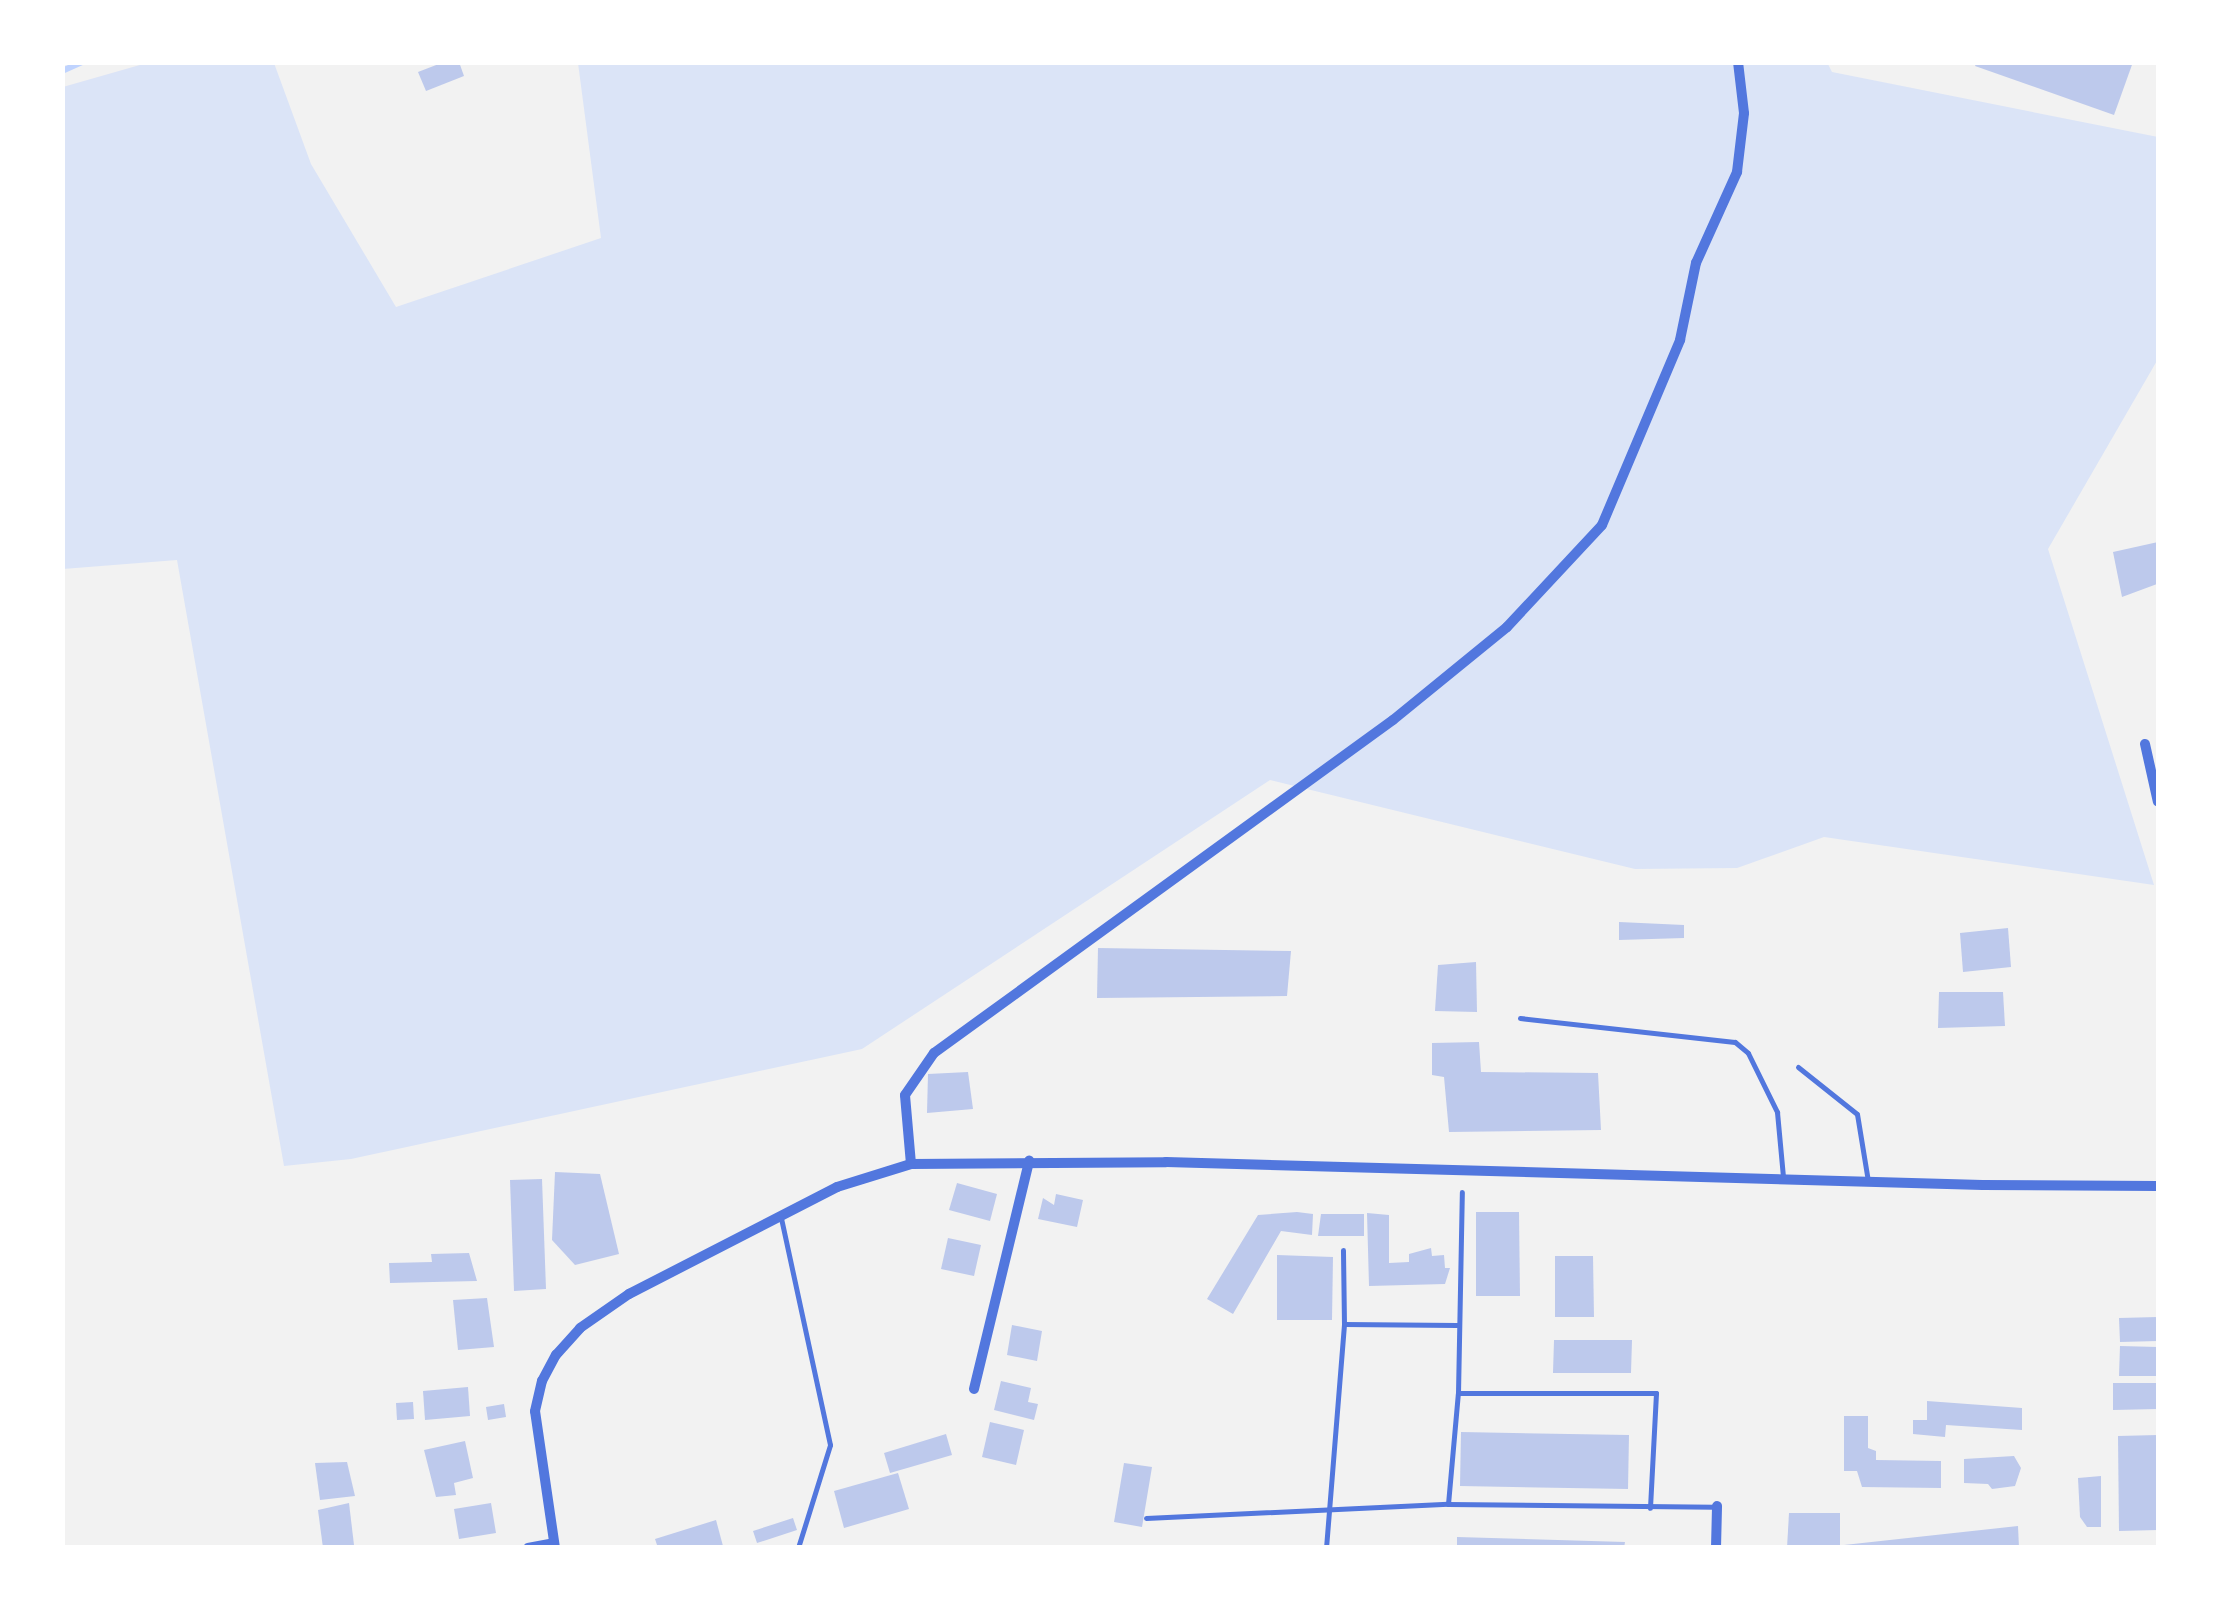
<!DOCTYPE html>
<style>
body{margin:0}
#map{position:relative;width:2221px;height:1610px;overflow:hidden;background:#f2f2f2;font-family:"Golos Text",sans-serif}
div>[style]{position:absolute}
.green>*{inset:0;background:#dbe4f7}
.stream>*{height:6px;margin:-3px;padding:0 3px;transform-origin:3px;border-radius:3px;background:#bfd3fe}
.building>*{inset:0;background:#bdc9ec}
.service>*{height:5px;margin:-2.5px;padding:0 2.5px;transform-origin:2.5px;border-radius:2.5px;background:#5277de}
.minor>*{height:10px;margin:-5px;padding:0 5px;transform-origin:5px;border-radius:5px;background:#5277de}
span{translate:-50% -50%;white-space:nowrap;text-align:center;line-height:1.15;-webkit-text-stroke:9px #fff;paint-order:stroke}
.frame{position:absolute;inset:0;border:65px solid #fff;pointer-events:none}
</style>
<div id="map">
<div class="green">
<div style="clip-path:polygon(1827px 62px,1832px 72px,2158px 137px,2158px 359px,2048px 549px,2154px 885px,1824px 837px,1737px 868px,1635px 869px,1270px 780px,862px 1049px,351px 1159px,284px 1166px,177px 560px,63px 569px,63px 87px,147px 63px,274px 63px,311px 164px,396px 307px,601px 238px,578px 63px)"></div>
</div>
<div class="stream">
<div style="left:62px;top:71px;width:22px;rotate:-24deg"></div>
</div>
<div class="building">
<div style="clip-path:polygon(444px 62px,459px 62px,464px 76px,426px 91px,418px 72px)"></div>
<div style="clip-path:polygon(1977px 62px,2133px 62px,2114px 115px,1975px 66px)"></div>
<div style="clip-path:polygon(2158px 542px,2157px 584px,2122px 597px,2113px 552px)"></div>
<div style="clip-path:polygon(1619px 922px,1684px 925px,1684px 938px,1619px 940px)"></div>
<div style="clip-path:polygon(2008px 928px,2011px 967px,1963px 972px,1960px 933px)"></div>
<div style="clip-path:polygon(1098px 948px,1291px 951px,1287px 996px,1097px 998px)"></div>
<div style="clip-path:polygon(1476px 962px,1477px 1012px,1435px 1011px,1438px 965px)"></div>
<div style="clip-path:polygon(1939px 992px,2003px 992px,2005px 1026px,1938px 1028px)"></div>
<div style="clip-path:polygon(1479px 1042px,1481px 1072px,1598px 1073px,1601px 1130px,1449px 1132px,1444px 1077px,1432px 1075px,1432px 1043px)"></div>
<div style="clip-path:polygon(968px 1072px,973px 1109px,927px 1113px,928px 1074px)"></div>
<div style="clip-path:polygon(555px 1172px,600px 1174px,619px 1254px,575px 1265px,552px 1240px)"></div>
<div style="clip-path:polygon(542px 1179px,546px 1289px,514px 1291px,510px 1180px)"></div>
<div style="clip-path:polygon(957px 1183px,997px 1194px,990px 1221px,949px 1210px)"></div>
<div style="clip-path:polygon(1056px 1194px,1083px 1200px,1077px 1227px,1038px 1219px,1043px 1198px,1054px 1205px)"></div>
<div style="clip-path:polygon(1297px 1212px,1313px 1214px,1312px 1235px,1281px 1231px,1233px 1314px,1207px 1299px,1258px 1215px)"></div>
<div style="clip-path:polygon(1476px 1212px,1519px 1212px,1520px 1296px,1476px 1296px)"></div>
<div style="clip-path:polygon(1367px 1213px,1389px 1215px,1389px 1263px,1409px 1262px,1409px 1254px,1431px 1248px,1432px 1256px,1444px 1255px,1445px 1268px,1450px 1268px,1445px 1284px,1369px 1286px)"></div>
<div style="clip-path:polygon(1321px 1214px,1364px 1214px,1364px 1236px,1318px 1236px)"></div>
<div style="clip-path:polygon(948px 1238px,981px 1245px,974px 1276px,941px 1269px)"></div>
<div style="clip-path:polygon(469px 1253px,477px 1281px,390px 1283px,389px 1263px,432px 1262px,431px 1254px)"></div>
<div style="clip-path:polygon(1277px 1255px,1333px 1257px,1332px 1320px,1277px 1320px)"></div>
<div style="clip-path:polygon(1555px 1256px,1593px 1256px,1594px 1317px,1555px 1317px)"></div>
<div style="clip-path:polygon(487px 1298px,494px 1347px,458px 1350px,453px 1300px)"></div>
<div style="clip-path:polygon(2158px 1317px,2158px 1341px,2120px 1342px,2119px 1318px)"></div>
<div style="clip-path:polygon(1012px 1325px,1042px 1331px,1037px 1361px,1007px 1355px)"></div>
<div style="clip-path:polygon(1554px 1340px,1632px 1340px,1631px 1373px,1553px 1373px)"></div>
<div style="clip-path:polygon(2120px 1346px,2158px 1347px,2158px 1376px,2119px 1376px)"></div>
<div style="clip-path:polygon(1001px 1381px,1031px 1388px,1028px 1402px,1038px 1404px,1034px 1420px,994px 1410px)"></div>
<div style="clip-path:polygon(2113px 1383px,2158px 1383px,2158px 1409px,2113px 1410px)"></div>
<div style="clip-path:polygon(468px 1387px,470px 1416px,425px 1420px,423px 1391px)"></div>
<div style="clip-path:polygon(1927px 1401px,2022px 1408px,2022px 1430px,1946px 1425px,1945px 1437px,1913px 1434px,1913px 1420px,1927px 1420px)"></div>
<div style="clip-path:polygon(413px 1402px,414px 1419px,397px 1420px,396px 1403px)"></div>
<div style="clip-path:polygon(504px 1404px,506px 1417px,488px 1420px,486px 1407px)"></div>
<div style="clip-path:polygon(1844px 1416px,1868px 1416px,1868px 1448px,1876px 1451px,1876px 1460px,1941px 1461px,1941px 1488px,1862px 1487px,1857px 1471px,1844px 1471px)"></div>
<div style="clip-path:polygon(990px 1422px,1024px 1430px,1016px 1465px,982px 1457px)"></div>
<div style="clip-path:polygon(1461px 1432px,1629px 1435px,1628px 1489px,1460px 1486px)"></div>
<div style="clip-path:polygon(946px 1434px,952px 1455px,890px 1473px,884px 1453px)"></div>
<div style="clip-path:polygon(2158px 1435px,2158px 1530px,2119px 1531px,2118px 1436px)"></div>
<div style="clip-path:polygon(465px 1441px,473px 1478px,454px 1483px,456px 1495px,436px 1497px,424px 1450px)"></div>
<div style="clip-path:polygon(2014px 1456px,2021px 1468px,2015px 1486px,1992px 1489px,1988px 1484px,1964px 1483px,1964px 1459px)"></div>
<div style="clip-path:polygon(347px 1462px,355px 1496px,320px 1500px,315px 1463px)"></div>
<div style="clip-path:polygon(1124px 1463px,1152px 1467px,1142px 1527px,1114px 1522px)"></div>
<div style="clip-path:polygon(898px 1473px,909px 1509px,844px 1528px,834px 1491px)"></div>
<div style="clip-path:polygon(2101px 1476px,2101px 1527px,2087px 1527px,2080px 1517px,2078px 1478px)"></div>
<div style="clip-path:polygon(349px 1503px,354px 1545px,323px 1548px,318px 1510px)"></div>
<div style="clip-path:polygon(491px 1503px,496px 1533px,459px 1539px,454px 1509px)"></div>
<div style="clip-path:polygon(1789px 1513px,1840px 1513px,1840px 1548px,1787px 1548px)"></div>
<div style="clip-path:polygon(793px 1518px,797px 1530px,757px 1543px,753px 1531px)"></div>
<div style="clip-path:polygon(716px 1520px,723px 1546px,658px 1548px,655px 1539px)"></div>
<div style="clip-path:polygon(2018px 1526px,2019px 1548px,1844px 1548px,1844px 1545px)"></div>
<div style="clip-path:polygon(1457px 1537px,1625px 1542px,1624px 1548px,1457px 1548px)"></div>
</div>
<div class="service">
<div style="left:1520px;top:1018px;width:216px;rotate:6.4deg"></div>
<div style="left:1735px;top:1042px;width:17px;rotate:40deg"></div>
<div style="left:1748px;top:1053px;width:66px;rotate:63.8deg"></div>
<div style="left:1777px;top:1112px;width:65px;rotate:84.7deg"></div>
<div style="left:1798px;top:1067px;width:75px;rotate:38.5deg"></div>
<div style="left:1857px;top:1114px;width:68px;rotate:80.7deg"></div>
<div style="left:781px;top:1218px;width:232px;rotate:77.8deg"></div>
<div style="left:830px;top:1445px;width:108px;rotate:107.3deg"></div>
<div style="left:1344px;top:1324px;width:113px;rotate:0.5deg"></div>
<div style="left:1458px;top:1393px;width:198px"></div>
<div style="left:1656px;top:1393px;width:115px;rotate:93deg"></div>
<div style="left:1448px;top:1504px;width:111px;rotate:-84.9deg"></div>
<div style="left:1458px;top:1393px;width:201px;rotate:-88.9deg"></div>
<div style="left:1146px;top:1518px;width:302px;rotate:-2.7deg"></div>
<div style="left:1448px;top:1504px;width:266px;rotate:0.6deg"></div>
<div style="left:1326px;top:1548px;width:225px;rotate:-85.4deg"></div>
<div style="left:1344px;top:1324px;width:74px;rotate:-90.8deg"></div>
</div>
<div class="minor">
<div style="left:2145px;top:744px;width:59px;rotate:77.4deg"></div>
<div style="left:911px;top:1164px;width:69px;rotate:-95deg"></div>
<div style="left:905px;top:1095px;width:51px;rotate:-55.4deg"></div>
<div style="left:934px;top:1053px;width:567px;rotate:-35.96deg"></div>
<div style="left:1393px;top:720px;width:147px;rotate:-39.2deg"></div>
<div style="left:1507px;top:627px;width:139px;rotate:-47deg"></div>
<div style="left:1602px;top:525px;width:201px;rotate:-67.1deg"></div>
<div style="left:1680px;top:340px;width:79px;rotate:-78.3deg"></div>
<div style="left:1696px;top:263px;width:100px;rotate:-65.7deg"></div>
<div style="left:1737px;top:172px;width:59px;rotate:-83.2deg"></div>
<div style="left:1744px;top:113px;width:51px;rotate:-96.7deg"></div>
<div style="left:974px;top:1389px;width:235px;rotate:-76.4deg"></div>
<div style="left:528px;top:1548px;width:26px;rotate:-11deg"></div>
<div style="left:555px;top:1548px;width:138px;rotate:-98.3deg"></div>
<div style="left:535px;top:1411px;width:31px;rotate:-77deg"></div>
<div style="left:542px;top:1381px;width:30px;rotate:-62deg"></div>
<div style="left:556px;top:1355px;width:36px;rotate:-48deg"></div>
<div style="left:580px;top:1328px;width:60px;rotate:-34.8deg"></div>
<div style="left:629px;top:1294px;width:234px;rotate:-27.2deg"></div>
<div style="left:837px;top:1187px;width:77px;rotate:-17.3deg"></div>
<div style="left:911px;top:1164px;width:255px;rotate:-0.4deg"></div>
<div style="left:1166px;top:1162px;width:817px;rotate:1.61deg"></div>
<div style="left:1983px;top:1185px;width:175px;rotate:0.3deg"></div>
<div style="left:1716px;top:1548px;width:42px;rotate:-88.6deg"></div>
</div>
<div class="frame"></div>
</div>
